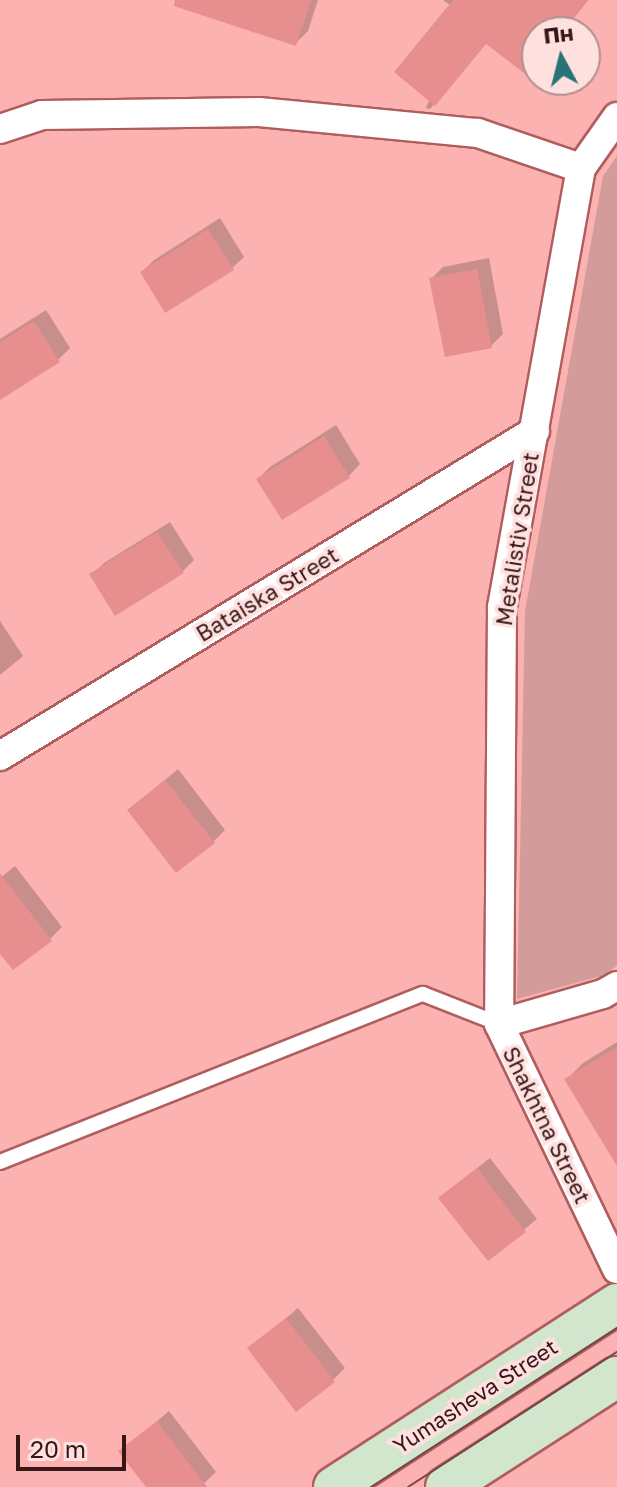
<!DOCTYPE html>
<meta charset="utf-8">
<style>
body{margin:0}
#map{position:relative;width:617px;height:1487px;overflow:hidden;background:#fbb2b0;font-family:"Golos Text",sans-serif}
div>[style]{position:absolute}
.green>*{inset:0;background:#d39c9b}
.shadow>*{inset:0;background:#0003}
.building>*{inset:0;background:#e78f8e}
.roads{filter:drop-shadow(2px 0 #b05d5e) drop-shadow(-2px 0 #b05d5e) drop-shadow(0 2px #b05d5e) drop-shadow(0 -2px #b05d5e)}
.lane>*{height:14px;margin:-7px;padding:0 7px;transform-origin:7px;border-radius:7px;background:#fff}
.street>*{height:28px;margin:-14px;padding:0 14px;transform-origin:14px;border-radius:14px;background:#fff}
.secondary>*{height:40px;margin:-20px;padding:0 20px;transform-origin:20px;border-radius:20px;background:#d1e6cd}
.tram>*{height:2px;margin:-1px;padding:0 1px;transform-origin:1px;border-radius:1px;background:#744646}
span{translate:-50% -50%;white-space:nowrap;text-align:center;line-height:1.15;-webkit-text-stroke:7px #fee0df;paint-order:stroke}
.street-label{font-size:22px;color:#381617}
.north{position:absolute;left:521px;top:16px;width:80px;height:80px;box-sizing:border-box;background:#fee0df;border:2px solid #af8f8f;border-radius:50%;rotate:353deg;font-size:22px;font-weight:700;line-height:32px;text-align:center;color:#381617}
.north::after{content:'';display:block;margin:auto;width:28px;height:36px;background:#297377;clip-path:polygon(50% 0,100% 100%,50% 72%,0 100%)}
.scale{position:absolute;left:16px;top:1435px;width:110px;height:36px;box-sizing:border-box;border:4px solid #381617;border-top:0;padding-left:10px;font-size:24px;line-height:28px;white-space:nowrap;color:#381617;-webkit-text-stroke:6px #fee0df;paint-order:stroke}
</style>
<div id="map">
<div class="green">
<div style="clip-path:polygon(617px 156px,617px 966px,601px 976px,517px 999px,525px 611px,603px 176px)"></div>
</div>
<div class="shadow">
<div style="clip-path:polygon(206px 0,318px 0,308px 31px,296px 43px)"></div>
<div style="clip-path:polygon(443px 0,588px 0,563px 32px,537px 32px,537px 66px,487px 42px,430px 109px,426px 108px,464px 15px)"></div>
<div style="clip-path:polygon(220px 218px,244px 257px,232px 268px,142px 272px,154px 260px)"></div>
<div style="clip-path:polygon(489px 258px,503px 334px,491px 346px,431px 279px,443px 267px)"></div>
<div style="clip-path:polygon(46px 310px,70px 348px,58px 360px,0 397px,0 339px)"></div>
<div style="clip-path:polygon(336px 425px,360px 464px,349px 476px,258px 479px,270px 467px)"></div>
<div style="clip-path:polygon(170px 522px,194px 560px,182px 572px,92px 575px,104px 563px)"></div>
<div style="clip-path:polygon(0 621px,23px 656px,0 675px)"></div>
<div style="clip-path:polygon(178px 769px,225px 830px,213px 842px,129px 810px)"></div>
<div style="clip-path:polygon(15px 866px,62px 927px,50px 939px,0 950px,0 878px)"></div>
<div style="clip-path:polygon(617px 1042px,617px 1162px,567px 1079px,583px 1063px)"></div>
<div style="clip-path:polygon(490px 1158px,537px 1219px,488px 1259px,453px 1187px)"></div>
<div style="clip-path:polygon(298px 1308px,345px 1368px,333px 1380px,250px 1349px)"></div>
<div style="clip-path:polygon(169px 1411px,216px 1472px,200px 1487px,148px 1487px,121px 1452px)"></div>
</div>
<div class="building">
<div style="clip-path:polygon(175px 0,311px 0,296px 46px,174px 6px)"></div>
<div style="clip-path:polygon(453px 0,588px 0,563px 32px,537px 32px,537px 83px,486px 44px,435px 106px,394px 72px)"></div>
<div style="clip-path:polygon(208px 229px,234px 270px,165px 313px,140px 272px)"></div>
<div style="clip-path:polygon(477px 269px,492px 348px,445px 357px,429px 278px)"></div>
<div style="clip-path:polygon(34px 321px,60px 362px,0 400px,0 342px)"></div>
<div style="clip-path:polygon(324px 436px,350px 478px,282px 520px,256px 479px)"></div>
<div style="clip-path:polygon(157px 532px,184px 573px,115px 616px,89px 574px)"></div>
<div style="clip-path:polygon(165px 780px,215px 843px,176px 873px,127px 810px)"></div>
<div style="clip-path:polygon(0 873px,52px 941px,13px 970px,0 954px)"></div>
<div style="clip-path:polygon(617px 1047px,617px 1166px,564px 1079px)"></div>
<div style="clip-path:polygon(477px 1168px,526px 1232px,488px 1261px,438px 1198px)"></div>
<div style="clip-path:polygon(286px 1318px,335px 1382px,296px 1412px,247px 1348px)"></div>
<div style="clip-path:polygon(157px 1421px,207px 1487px,146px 1487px,118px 1451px)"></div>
</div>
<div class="roads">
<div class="lane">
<div style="left:0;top:1162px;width:455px;rotate:-21.7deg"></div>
<div style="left:423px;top:994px;width:82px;rotate:21.5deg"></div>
</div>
<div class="street">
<div style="left:617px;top:117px;width:62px;rotate:125.2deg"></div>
<div style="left:581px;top:168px;width:446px;rotate:100.2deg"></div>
<div style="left:502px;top:607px;width:417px;rotate:90.4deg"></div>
<div style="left:499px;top:1024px;width:272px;rotate:64.3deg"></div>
<div style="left:0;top:129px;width:44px;rotate:-18.4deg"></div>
<div style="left:42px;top:115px;width:217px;rotate:-0.8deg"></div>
<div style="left:259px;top:112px;width:220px;rotate:5.5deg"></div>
<div style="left:478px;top:133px;width:109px;rotate:18.8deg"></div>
<div style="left:0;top:756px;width:626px;rotate:-31.28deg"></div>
<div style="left:499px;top:1024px;width:108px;rotate:-16.1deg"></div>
<div style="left:603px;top:994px;width:16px;rotate:-30deg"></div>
</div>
<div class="secondary">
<div style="left:334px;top:1487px;width:337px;rotate:-32.9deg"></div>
<div style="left:446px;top:1487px;width:203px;rotate:-32.8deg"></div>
</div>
</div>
<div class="tram">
<div style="left:371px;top:1487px;width:293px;rotate:-32.9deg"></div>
<div style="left:408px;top:1487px;width:249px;rotate:-32.9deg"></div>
</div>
<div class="street-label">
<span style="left:517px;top:539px;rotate:-81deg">Metalistiv Street</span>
<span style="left:267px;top:594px;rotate:-31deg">Bataiska Street</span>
<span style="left:547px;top:1125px;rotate:64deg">Shakhtna Street</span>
<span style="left:475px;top:1396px;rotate:-33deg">Yumasheva Street</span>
</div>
<div class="north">Пн</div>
<div class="scale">20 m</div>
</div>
